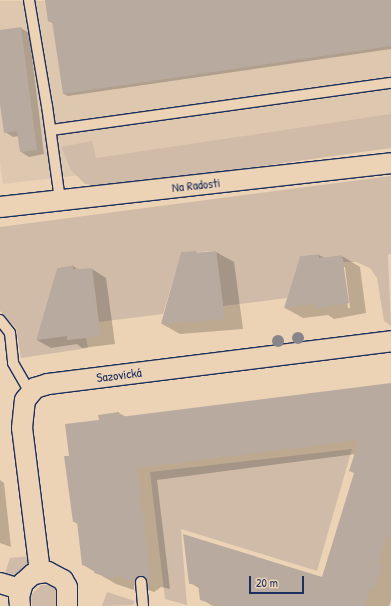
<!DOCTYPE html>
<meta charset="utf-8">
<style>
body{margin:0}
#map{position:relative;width:391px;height:606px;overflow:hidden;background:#edd3b5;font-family:"Patrick Hand",sans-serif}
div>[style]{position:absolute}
.built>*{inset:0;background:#ddc7af}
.green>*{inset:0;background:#cfbba8}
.shadow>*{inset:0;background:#0003}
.building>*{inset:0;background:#b9aaa0}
.roads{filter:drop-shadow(1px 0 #1b2f5e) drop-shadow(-1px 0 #1b2f5e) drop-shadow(0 1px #1b2f5e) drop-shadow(0 -1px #1b2f5e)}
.service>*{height:10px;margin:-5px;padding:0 5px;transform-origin:5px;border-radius:5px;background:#edd3b5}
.minor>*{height:20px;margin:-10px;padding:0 10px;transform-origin:10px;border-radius:10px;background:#edd3b5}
.trees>*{width:12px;height:12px;margin:-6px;border-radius:50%;background:#88848b}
span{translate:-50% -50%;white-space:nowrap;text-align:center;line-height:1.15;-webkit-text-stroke:3.5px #edd3b5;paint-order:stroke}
.street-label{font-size:13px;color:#1b2f5e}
.scale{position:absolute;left:249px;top:576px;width:55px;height:18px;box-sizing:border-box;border:2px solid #1b2f5e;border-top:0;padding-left:5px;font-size:12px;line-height:14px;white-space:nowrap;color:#1b2f5e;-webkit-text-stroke:3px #edd3b5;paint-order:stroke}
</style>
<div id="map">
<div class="built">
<div style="clip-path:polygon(391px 0,391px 139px,3px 184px,0 163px,0 1px)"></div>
</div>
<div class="green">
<div style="clip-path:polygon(391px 114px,391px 148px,109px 187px,85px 184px,71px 170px,61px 147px,92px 141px,96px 158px)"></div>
<div style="clip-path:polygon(391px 176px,391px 254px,388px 255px,391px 326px,384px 321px,377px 278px,370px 268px,356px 262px,343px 262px,342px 255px,319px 258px,319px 254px,300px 256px,287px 298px,223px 306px,216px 251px,181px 253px,163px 314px,99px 322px,92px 268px,73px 269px,72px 265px,57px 268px,36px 340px,67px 334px,67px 340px,86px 338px,88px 348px,21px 358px,16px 328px,0 311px,0 227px)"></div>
<div style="clip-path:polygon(352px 449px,317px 571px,181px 529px,187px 605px,165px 599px,150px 472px)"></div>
<div style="clip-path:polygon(29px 556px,26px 568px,19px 574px,4px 576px,10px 558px)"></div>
<div style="clip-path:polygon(41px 585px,50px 585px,57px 591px,57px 606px,32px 606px,31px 595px)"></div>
<div style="clip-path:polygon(107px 592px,135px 601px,133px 605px,102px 606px)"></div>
</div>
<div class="shadow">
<div style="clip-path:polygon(46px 0,391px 0,391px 49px,68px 96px,64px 94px,54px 24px,49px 21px)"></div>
<div style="clip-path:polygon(21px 28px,29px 33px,44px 154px,29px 157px,21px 152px,19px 136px,13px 137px,5px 132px,0 101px,0 31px)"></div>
<div style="clip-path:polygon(216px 252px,234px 262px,243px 329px,180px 334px,162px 324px,182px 253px)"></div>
<div style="clip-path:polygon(evenodd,319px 255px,325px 258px,342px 256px,360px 267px,366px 313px,334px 319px,328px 315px,303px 318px,285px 308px,301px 257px,319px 255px,343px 267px,345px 267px,350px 308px,348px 308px,343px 267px)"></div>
<div style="clip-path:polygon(73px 266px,79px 270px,92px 269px,106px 278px,115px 344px,82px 348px,77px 344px,51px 348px,37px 340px,58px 269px)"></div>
<div style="clip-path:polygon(391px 384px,391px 600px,389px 606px,213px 606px,201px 599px,199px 588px,190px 583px,184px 536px,323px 578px,355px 474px,356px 454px,157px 480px,170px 589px,161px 587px,154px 592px,134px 585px,134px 590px,116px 584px,83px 565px,78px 524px,74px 522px,70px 457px,100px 421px,119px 413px,126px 417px)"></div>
<div style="clip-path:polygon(0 480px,4px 483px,11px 547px,0 543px)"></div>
</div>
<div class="building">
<div style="clip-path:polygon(45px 0,391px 0,391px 46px,63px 94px,52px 21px,48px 22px)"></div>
<div style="clip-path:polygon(21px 27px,37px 150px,20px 152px,17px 131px,4px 133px,0 104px,0 30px)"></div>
<div style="clip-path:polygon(196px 251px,197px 253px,216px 251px,225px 319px,161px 324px,181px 252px)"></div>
<div style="clip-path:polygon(319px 254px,319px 258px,342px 255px,349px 303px,315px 309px,315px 304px,284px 308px,300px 256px)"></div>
<div style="clip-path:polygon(73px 265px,73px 269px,92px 268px,100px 336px,67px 340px,67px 336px,36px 340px,57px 268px)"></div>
<div style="clip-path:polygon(391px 383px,391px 537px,387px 536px,378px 562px,383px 563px,374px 590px,370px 589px,365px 606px,221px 606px,200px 600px,198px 583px,189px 584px,183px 534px,322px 577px,354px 473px,349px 471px,359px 440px,137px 468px,151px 579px,140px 576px,134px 581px,114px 575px,114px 579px,94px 573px,94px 568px,82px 565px,77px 522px,73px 522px,64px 456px,69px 456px,65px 424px,99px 420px,98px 415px,119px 412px,120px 417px)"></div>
</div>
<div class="roads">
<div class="service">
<div style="left:29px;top:0;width:108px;rotate:80.4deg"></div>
<div style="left:47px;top:106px;width:95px;rotate:82.1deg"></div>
<div style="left:51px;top:130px;width:343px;rotate:-7.9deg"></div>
<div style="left:0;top:320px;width:16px;rotate:52deg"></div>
<div style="left:10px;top:333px;width:30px;rotate:84deg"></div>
<div style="left:13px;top:363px;width:34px;rotate:60deg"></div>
<div style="left:141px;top:582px;width:24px;rotate:85deg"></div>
</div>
<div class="minor">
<div style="left:0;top:207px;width:393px;rotate:-6.4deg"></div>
<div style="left:40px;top:572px;width:145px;rotate:-97.1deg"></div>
<div style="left:22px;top:428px;width:28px;rotate:-84deg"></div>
<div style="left:25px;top:400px;width:16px;rotate:-50deg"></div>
<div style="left:35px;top:388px;width:14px;rotate:-17deg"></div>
<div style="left:48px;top:384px;width:346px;rotate:-7.1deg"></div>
<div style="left:0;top:583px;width:21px;rotate:17deg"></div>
<div style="left:20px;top:606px;width:9px;rotate:-96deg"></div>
<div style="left:19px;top:597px;width:15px;rotate:-74deg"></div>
<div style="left:23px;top:583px;width:13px;rotate:-42deg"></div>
<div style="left:33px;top:574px;width:15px;rotate:-8deg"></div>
<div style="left:48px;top:572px;width:17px;rotate:28deg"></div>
<div style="left:63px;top:580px;width:8px;rotate:60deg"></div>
<div style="left:67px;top:587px;width:19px;rotate:90deg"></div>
</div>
</div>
<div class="trees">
<div style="left:298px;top:338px"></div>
<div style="left:278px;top:341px"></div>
</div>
<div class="street-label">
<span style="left:196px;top:185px;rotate:-6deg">Na Radosti</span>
<span style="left:119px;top:375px;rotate:-7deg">Sazovická</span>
</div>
<div class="scale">20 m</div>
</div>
